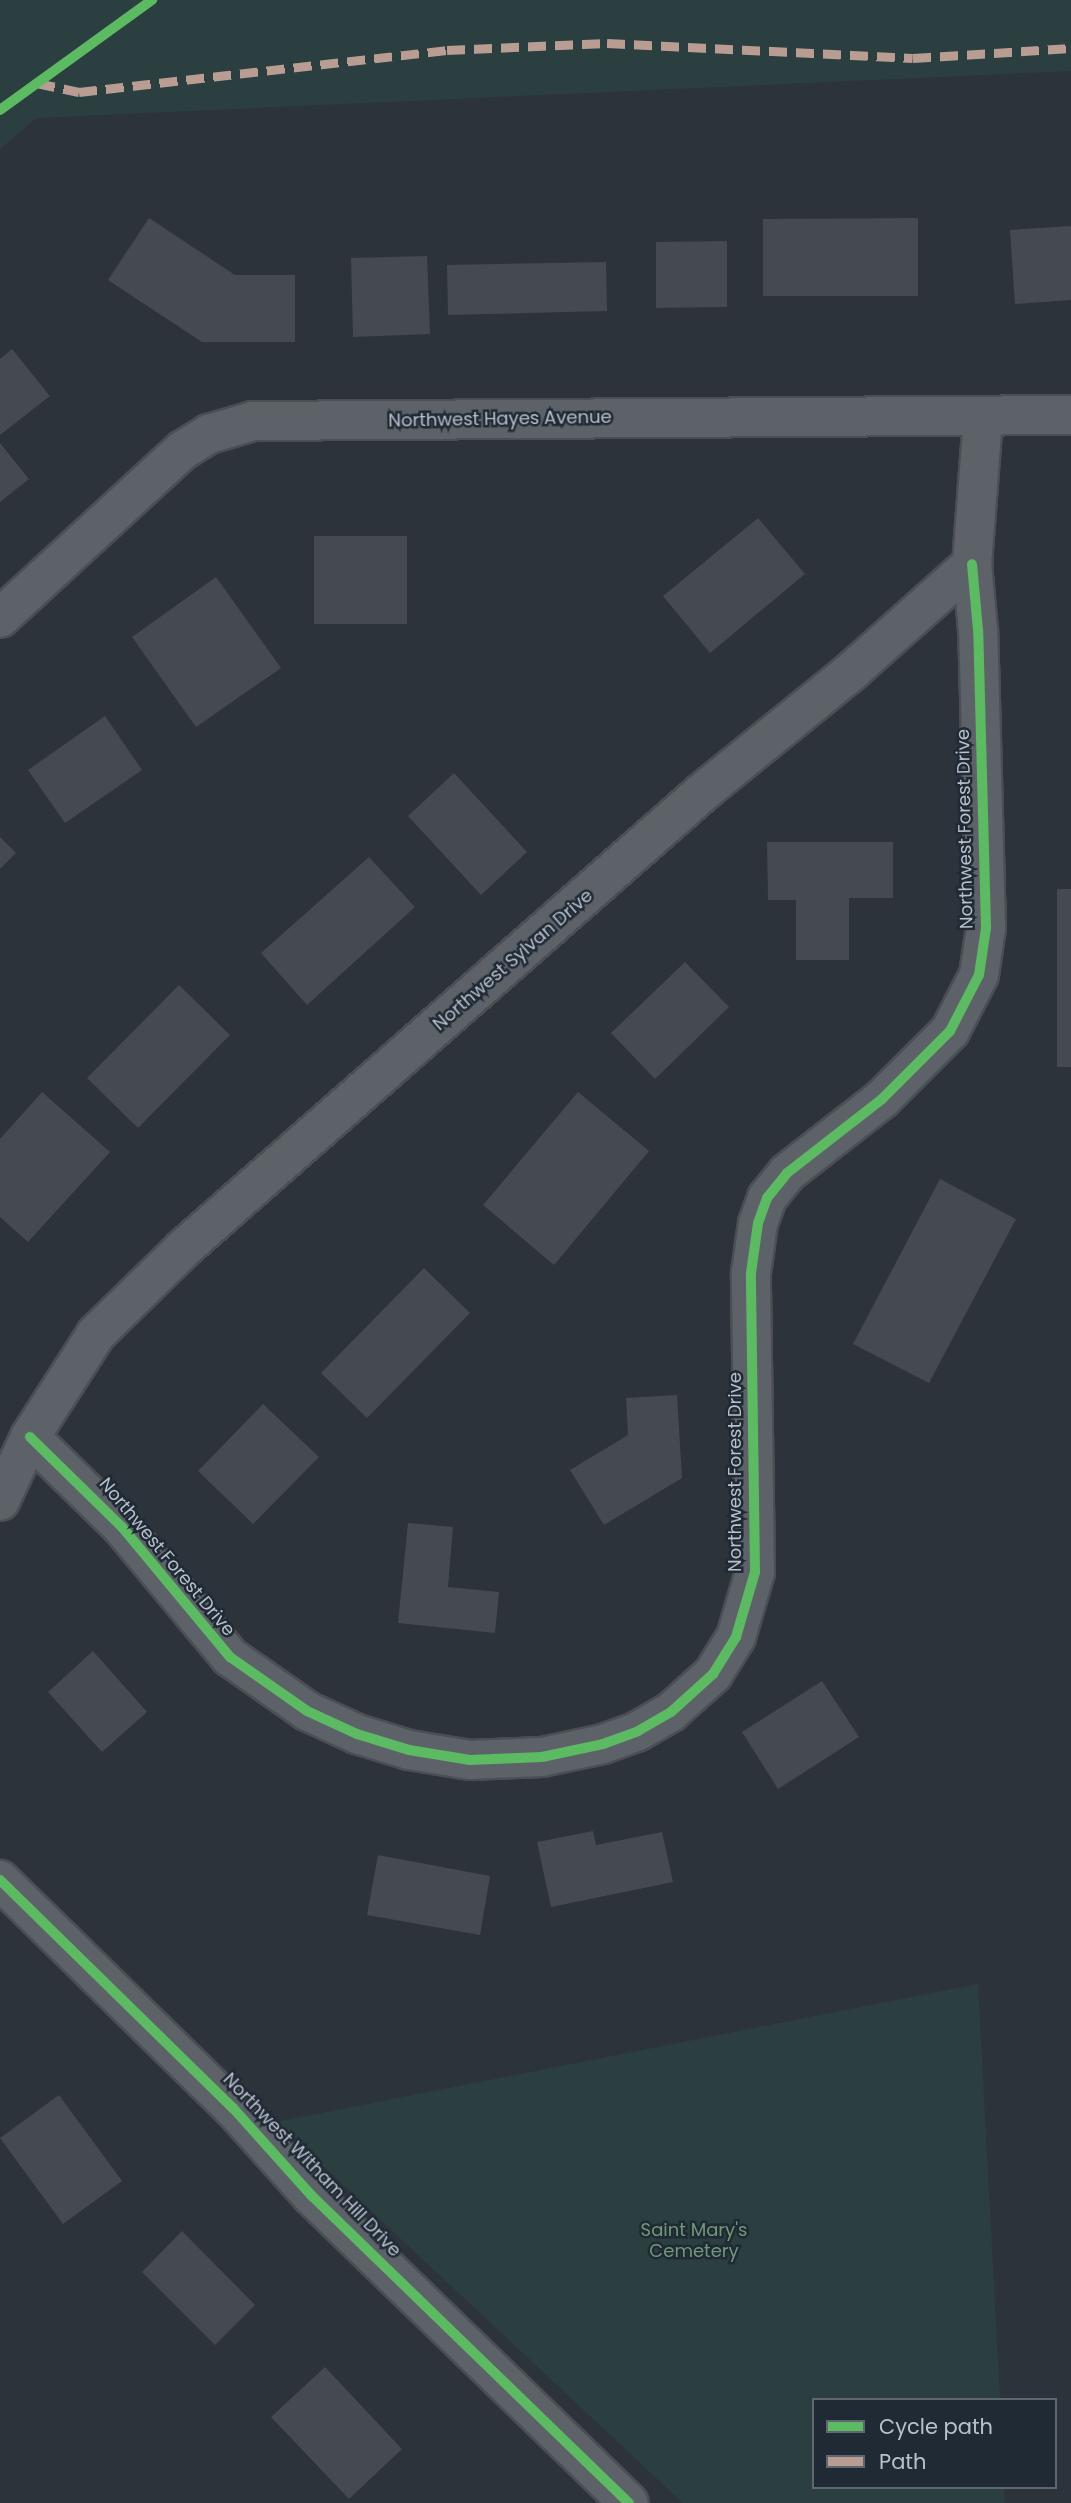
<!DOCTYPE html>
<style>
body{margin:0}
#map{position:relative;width:1071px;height:2503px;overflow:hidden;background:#2d333a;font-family:Poppins,sans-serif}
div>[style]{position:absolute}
.green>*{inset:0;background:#2b3f40}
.building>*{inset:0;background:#454a50}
.roads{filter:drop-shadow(2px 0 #4b4f54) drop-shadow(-2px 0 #4b4f54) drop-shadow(0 2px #4b4f54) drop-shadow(0 -2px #4b4f54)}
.minor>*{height:38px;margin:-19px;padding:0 19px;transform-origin:19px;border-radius:19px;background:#5d6268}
.tertiary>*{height:38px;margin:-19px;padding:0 19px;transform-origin:19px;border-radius:19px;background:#5d6268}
.quiet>*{height:9px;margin-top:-4.5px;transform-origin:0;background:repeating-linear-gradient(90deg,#b99d93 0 18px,transparent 0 27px)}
.cycleway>*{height:10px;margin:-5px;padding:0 5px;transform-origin:5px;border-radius:5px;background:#5cba63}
span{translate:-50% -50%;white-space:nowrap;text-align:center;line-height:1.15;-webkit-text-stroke:5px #202a35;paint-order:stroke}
.street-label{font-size:18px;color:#b8c0ca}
.park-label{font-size:18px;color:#719978}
.legend{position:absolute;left:812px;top:2398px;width:245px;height:91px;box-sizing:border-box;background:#202a35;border:2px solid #5d6671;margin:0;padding:9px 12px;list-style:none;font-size:21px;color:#b8c0ca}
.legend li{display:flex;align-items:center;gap:14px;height:35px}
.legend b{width:35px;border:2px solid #5d6671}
</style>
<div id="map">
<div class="green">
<div style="clip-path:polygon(0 0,1071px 0,1071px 71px,36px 118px,0 149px)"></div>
<div style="clip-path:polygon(978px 1984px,1000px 2400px,814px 2400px,814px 2487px,1004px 2487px,1005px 2503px,683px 2503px,276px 2122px)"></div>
</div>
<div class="building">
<div style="clip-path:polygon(149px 218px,235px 275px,295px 275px,295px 342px,202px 342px,108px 280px)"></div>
<div style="clip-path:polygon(918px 218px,918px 296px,763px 296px,763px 219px)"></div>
<div style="clip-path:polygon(1071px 226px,1071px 300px,1015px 304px,1010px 230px)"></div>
<div style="clip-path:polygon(727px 241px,727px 307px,656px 308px,656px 242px)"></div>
<div style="clip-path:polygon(427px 256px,430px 334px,353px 337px,351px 258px)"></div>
<div style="clip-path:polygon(606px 262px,607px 311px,448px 315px,447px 265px)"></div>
<div style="clip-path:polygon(12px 349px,50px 396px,0 435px,0 359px)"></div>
<div style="clip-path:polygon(0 443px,29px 479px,0 502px)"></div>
<div style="clip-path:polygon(758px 518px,805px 574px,710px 653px,663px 596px)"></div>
<div style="clip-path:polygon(314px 536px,407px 536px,407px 624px,314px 624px)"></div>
<div style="clip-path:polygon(216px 577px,281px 668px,196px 727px,132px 637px)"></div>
<div style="clip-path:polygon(105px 716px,142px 770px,65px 823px,28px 770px)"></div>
<div style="clip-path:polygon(454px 773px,527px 852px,481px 895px,408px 816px)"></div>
<div style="clip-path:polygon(0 837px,16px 853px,0 869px)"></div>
<div style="clip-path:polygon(767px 842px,893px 842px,893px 898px,849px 898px,849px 960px,796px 960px,796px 900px,768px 900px)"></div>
<div style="clip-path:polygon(369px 857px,415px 907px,307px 1005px,261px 953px)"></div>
<div style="clip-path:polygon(1057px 889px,1071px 889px,1071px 1067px,1057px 1067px)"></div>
<div style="clip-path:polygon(685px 962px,729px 1007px,655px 1079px,611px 1033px)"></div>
<div style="clip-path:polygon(179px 985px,230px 1035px,138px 1128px,87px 1078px)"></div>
<div style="clip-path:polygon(42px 1092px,110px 1152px,28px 1242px,0 1217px,0 1139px)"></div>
<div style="clip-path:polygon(578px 1092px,649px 1151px,554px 1265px,483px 1205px)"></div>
<div style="clip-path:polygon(940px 1179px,1016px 1219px,929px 1383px,853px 1344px)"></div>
<div style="clip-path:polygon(424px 1268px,470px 1313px,367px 1418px,321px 1373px)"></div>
<div style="clip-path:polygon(677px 1395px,682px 1478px,604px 1525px,570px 1470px,628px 1435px,626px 1398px)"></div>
<div style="clip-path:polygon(263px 1404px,319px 1457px,253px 1524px,198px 1471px)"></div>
<div style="clip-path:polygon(408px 1523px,453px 1527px,448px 1587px,499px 1592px,495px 1633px,398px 1623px)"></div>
<div style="clip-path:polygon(93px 1651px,147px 1712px,102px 1752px,48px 1692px)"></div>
<div style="clip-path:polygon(822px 1681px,859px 1737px,778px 1789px,742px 1732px)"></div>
<div style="clip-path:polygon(593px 1831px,596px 1845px,662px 1832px,673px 1882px,551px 1907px,537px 1842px)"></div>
<div style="clip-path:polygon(378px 1855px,490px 1876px,480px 1935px,367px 1915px)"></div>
<div style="clip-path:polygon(59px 2095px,122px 2181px,63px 2224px,0 2138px)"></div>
<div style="clip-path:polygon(182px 2231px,255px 2305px,215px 2345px,142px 2272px)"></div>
<div style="clip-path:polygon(325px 2367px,402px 2449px,349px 2499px,271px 2417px)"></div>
</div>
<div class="roads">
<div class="minor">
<div style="left:0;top:618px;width:248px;rotate:-42.6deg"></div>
<div style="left:183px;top:450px;width:31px;rotate:-32deg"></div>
<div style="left:209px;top:434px;width:46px;rotate:-16.5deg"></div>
<div style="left:253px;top:421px;width:818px;rotate:-0.42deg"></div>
<div style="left:30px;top:1437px;width:129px;rotate:44.4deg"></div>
<div style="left:122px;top:1527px;width:169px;rotate:50.3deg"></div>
<div style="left:230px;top:1657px;width:94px;rotate:35deg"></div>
<div style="left:307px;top:1711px;width:55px;rotate:24.7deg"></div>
<div style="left:357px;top:1734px;width:54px;rotate:17.1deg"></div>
<div style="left:409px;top:1750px;width:62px;rotate:9.3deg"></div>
<div style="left:470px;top:1760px;width:72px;rotate:-2.4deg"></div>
<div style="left:542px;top:1757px;width:62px;rotate:-12deg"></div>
<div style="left:603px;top:1744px;width:37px;rotate:-20deg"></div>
<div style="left:638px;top:1731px;width:38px;rotate:-30deg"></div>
<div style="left:671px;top:1712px;width:57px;rotate:-42.1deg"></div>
<div style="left:713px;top:1674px;width:44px;rotate:-58.1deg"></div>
<div style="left:736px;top:1637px;width:68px;rotate:-73.7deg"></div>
<div style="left:755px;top:1572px;width:299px;rotate:-90.8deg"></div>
<div style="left:751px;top:1273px;width:50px;rotate:-82deg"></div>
<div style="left:758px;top:1223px;width:27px;rotate:-70deg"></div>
<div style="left:767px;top:1198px;width:32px;rotate:-51deg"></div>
<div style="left:787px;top:1173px;width:120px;rotate:-37.9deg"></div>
<div style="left:882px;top:1099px;width:96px;rotate:-45deg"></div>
<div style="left:950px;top:1031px;width:63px;rotate:-62.6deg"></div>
<div style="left:979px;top:975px;width:48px;rotate:-81.5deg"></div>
<div style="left:986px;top:928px;width:298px;rotate:-91.5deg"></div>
<div style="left:978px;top:630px;width:66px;rotate:-95.2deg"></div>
<div style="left:0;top:1501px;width:71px;rotate:-64.9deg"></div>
<div style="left:30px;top:1437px;width:122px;rotate:-57.3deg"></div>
<div style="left:96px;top:1334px;width:123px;rotate:-44.3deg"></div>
<div style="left:184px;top:1248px;width:692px;rotate:-41.31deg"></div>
<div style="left:704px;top:791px;width:191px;rotate:-39deg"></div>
<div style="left:852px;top:671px;width:161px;rotate:-41.7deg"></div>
<div style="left:972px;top:564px;width:146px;rotate:-85.7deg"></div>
</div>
<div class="tertiary">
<div style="left:0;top:1880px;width:326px;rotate:44.4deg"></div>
<div style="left:233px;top:2108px;width:118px;rotate:48.1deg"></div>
<div style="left:312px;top:2196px;width:441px;rotate:44.1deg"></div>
</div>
</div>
<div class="quiet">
<div style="left:37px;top:83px;width:43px;rotate:12.1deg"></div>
<div style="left:79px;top:92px;width:370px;rotate:-6.5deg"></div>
<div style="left:447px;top:50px;width:160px;rotate:-2.5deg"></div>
<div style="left:607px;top:43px;width:306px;rotate:2.8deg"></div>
<div style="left:913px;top:58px;width:158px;rotate:-3.6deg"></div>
</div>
<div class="cycleway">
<div style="left:0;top:110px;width:188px;rotate:-35.9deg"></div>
<div style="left:30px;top:1437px;width:129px;rotate:44.4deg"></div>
<div style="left:122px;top:1527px;width:169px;rotate:50.3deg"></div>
<div style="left:230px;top:1657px;width:94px;rotate:35deg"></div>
<div style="left:307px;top:1711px;width:55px;rotate:24.7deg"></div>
<div style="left:357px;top:1734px;width:54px;rotate:17.1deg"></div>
<div style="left:409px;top:1750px;width:62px;rotate:9.3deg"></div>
<div style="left:470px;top:1760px;width:72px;rotate:-2.4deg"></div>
<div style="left:542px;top:1757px;width:62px;rotate:-12deg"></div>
<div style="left:603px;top:1744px;width:37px;rotate:-20deg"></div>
<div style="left:638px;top:1731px;width:38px;rotate:-30deg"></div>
<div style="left:671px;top:1712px;width:57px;rotate:-42.1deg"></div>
<div style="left:713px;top:1674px;width:44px;rotate:-58.1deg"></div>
<div style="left:736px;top:1637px;width:68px;rotate:-73.7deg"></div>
<div style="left:755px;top:1572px;width:299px;rotate:-90.8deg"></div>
<div style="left:751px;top:1273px;width:50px;rotate:-82deg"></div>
<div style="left:758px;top:1223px;width:27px;rotate:-70deg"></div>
<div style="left:767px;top:1198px;width:32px;rotate:-51deg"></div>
<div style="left:787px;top:1173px;width:120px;rotate:-37.9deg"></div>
<div style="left:882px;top:1099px;width:96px;rotate:-45deg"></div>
<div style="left:950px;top:1031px;width:63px;rotate:-62.6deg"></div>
<div style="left:979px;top:975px;width:48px;rotate:-81.5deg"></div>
<div style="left:986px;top:928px;width:298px;rotate:-91.5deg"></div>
<div style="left:978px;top:630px;width:66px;rotate:-95.2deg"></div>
<div style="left:0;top:1880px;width:326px;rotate:44.4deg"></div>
<div style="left:233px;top:2108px;width:118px;rotate:48.1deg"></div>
<div style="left:312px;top:2196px;width:441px;rotate:44.1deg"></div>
</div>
<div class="street-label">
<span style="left:500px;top:419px;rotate:-1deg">Northwest Hayes Avenue</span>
<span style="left:965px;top:829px;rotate:-91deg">Northwest Forest Drive</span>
<span style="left:513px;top:960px;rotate:-41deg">Northwest Sylvan Drive</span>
<span style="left:735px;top:1472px;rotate:-90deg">Northwest Forest Drive</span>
<span style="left:167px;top:1557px;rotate:50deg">Northwest Forest Drive</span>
<span style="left:312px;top:2165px;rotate:46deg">Northwest Witham Hill Drive</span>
</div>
<div class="park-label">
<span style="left:694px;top:2241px">Saint Mary's<br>Cemetery</span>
</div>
<ul class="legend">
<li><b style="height:9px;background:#5cba63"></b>Cycle path</li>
<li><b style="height:9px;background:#b99d93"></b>Path</li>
</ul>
</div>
